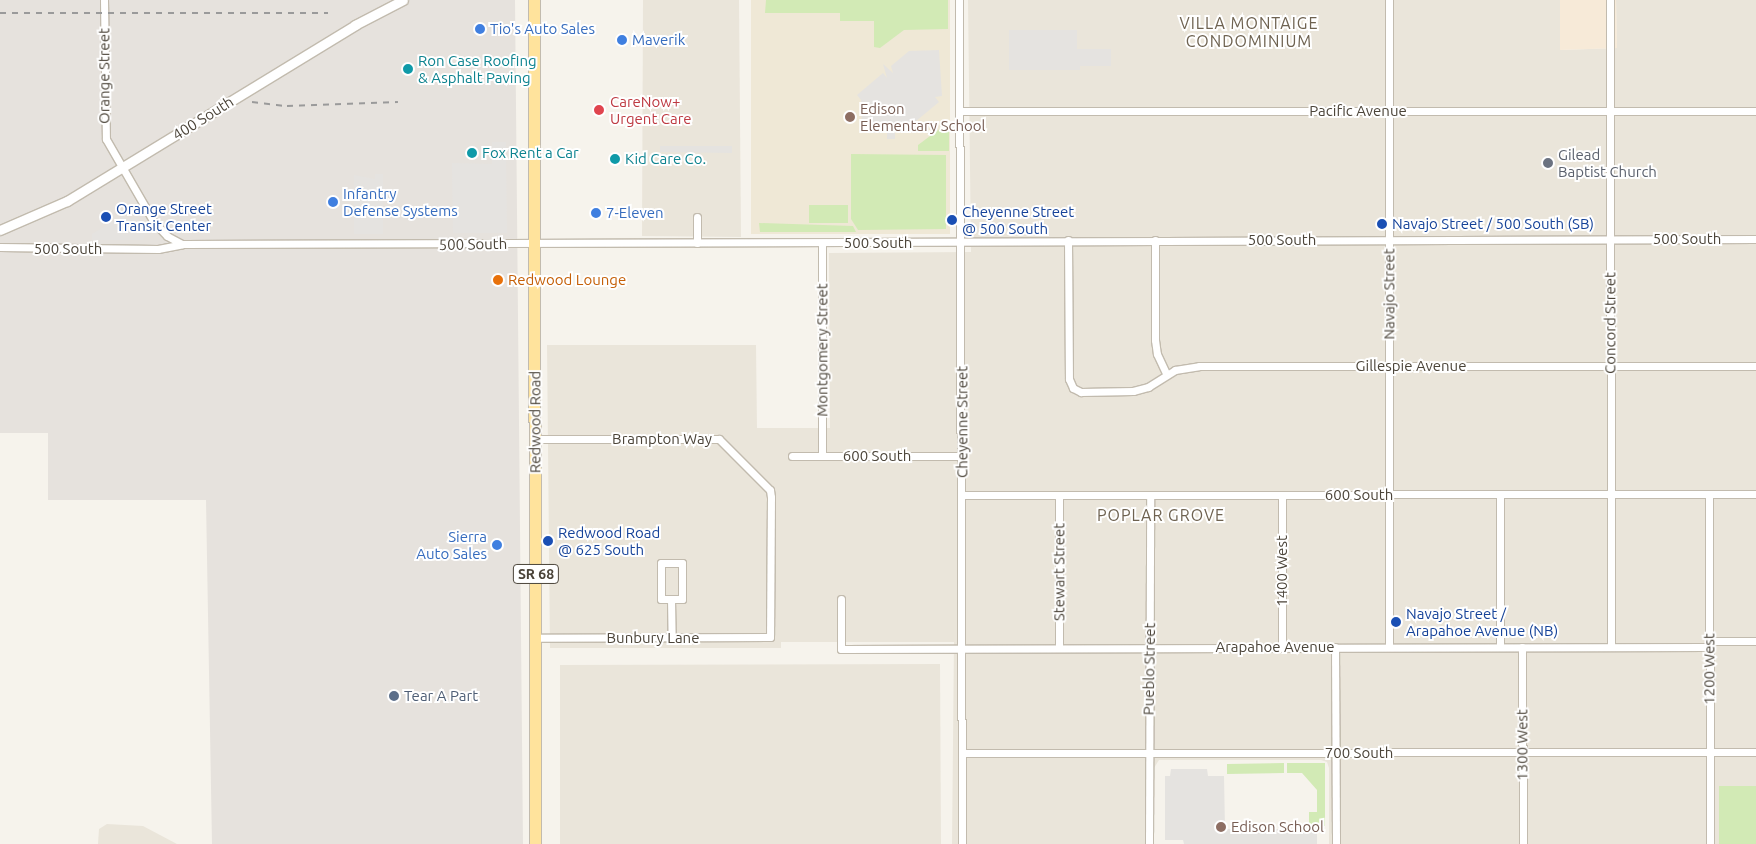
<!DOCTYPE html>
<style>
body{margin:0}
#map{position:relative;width:1756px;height:844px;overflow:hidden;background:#f6f3ec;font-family:Ubuntu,sans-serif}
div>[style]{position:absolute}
.residential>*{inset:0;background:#eae5da}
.commercial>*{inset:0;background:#f7ead8}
.industrial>*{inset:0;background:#e6e2dd}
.education>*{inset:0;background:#efe8d6}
.green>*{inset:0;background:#d2eab5}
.parking>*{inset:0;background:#e5e3e0}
.roads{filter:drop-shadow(1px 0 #c2bbae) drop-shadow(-1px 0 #c2bbae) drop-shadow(0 1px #c2bbae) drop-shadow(0 -1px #c2bbae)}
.minor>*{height:7px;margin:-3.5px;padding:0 3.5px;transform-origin:3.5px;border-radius:3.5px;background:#fff}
.tertiary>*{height:9px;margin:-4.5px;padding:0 4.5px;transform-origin:4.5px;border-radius:4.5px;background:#fff}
.primary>*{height:11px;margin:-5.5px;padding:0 5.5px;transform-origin:5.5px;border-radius:5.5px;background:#ffe39c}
.rail>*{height:2px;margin-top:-1px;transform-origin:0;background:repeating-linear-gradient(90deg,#9a9a9a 0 6px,transparent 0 12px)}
.dots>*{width:14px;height:14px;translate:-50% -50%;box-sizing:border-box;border:2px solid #fff;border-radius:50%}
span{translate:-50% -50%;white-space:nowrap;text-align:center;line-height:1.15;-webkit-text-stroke:4px #fff;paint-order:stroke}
.shield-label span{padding:1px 4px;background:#fff;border:1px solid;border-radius:4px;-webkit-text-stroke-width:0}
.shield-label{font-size:14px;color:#4b4439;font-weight:700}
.shop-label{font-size:15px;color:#366cbe}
.left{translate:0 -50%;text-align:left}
.right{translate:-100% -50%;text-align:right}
.culture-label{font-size:15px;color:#0d838f}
.street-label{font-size:15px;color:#4b4439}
.health-label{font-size:15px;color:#be3a42}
.education-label{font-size:15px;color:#785e54}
.worship-label{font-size:15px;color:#5b616d}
.transit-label{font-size:15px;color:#164399}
.food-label{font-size:15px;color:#c56008}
.service-label{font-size:15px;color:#4e5e75}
.neighbourhood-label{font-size:16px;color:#6e6250;letter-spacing:1px}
</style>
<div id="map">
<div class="residential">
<div style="clip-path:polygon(643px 0,739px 0,741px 237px,642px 236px)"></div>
<div style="clip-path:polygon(968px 0,1560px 0,1561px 50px,1617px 48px,1616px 0,1756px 0,1756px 844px,1329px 844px,1329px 768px,1327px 762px,1321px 760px,1159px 760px,1154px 768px,1154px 844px,952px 844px,954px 642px,781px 642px,781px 648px,550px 648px,547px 345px,756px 345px,757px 428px,830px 428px,829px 253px,971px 252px)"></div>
<div style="clip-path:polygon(940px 664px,941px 844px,560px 844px,560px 665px)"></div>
<div style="clip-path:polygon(107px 824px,143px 826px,177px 844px,98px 844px,99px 829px)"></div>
</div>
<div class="commercial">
<div style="clip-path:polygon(1560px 0,1616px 0,1617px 48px,1560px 50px)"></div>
</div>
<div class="industrial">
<div style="clip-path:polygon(0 0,515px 0,523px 844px,212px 844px,206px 500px,48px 500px,48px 433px,0 433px)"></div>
</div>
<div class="education">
<div style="clip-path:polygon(751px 0,950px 0,950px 234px,751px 234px)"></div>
</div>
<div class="green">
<div style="clip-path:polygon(766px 0,948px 0,948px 29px,904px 30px,880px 48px,874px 47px,874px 21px,840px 21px,840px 13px,765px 13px)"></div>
<div style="clip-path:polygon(949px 122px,949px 151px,918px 151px,918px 145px)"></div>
<div style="clip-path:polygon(851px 154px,946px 155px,946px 229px,858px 230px,851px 219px)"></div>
<div style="clip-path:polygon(809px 205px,848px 205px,848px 223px,809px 223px)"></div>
<div style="clip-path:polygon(759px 223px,853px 226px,856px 232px,760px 232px)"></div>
<div style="clip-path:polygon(1284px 763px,1284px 773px,1227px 774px,1227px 764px)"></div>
<div style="clip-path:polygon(1287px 763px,1325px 763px,1325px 826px,1309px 826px,1309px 812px,1317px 812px,1317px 790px,1302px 773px,1287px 773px)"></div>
<div style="clip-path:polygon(1719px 786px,1756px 786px,1756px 844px,1719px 844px)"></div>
</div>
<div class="parking">
<div style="clip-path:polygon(1009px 30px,1077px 30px,1077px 49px,1111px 49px,1111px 66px,1080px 66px,1080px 70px,1009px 70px)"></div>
<div style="clip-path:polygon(939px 50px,942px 96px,935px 97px,939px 102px,904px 131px,899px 126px,895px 127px,895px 139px,887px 139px,887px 126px,884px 126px,883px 133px,862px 133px,861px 100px,857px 95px,883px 73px,887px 78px,883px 64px,893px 73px,891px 66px,909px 51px)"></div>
<div style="clip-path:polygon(492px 142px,506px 142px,507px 233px,453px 233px,452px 163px,492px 164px)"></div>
<div style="clip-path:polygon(660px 146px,732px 146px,732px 153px,660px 152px)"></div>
<div style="clip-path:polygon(375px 174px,383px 174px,383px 234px,354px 234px,354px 175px,375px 179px)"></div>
<div style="clip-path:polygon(124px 215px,126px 219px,138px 218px,146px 233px,143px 240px,92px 240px,92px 234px)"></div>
<div style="clip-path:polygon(1171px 769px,1207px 769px,1208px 776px,1224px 776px,1225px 829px,1317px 829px,1317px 844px,1184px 844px,1183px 840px,1165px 840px,1165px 776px,1170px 776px)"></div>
</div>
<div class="roads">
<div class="minor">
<div style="left:104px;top:0;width:139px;rotate:89.2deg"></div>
<div style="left:106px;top:139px;width:96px;rotate:60deg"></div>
<div style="left:154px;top:222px;width:19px;rotate:47deg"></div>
<div style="left:167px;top:236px;width:17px;rotate:28deg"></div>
<div style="left:959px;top:0;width:844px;rotate:89.8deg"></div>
<div style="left:1389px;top:0;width:647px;rotate:90deg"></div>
<div style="left:1610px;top:0;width:647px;rotate:89.91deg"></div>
<div style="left:959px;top:111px;width:797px"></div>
<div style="left:697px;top:217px;width:26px;rotate:90deg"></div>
<div style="left:1068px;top:240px;width:139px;rotate:89.6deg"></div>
<div style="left:1069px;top:379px;width:10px;rotate:66deg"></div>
<div style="left:1073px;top:388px;width:9px;rotate:27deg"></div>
<div style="left:1081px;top:392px;width:52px;rotate:-1.1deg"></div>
<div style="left:1133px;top:391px;width:16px;rotate:-15deg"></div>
<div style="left:1148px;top:387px;width:32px;rotate:-32deg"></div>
<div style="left:1175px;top:370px;width:24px;rotate:-9deg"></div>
<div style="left:1199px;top:366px;width:557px"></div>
<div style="left:1155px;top:240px;width:100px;rotate:90deg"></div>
<div style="left:1155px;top:340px;width:14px;rotate:82deg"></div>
<div style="left:1157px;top:354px;width:23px;rotate:65deg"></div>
<div style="left:822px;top:243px;width:213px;rotate:90deg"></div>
<div style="left:0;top:247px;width:158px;rotate:0.7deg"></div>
<div style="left:158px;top:249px;width:25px;rotate:-11deg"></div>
<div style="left:183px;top:244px;width:1573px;rotate:-0.18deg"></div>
<div style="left:534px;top:439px;width:185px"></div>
<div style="left:719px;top:439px;width:72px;rotate:45deg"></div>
<div style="left:770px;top:490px;width:7px;rotate:82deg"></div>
<div style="left:771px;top:497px;width:140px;rotate:90.4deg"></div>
<div style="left:770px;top:637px;width:234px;rotate:179.8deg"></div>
<div style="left:792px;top:456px;width:170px"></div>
<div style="left:1500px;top:494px;width:153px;rotate:90deg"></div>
<div style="left:1709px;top:494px;width:350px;rotate:89.8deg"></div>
<div style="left:962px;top:495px;width:794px;rotate:-0.07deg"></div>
<div style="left:1282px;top:495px;width:152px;rotate:90deg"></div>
<div style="left:671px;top:599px;width:11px"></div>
<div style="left:682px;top:599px;width:36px;rotate:-90deg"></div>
<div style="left:682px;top:563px;width:21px;rotate:180deg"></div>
<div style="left:661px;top:563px;width:36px;rotate:90deg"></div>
<div style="left:661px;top:599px;width:10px"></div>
<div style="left:671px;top:599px;width:39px;rotate:89deg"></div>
<div style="left:841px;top:599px;width:50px;rotate:90deg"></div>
<div style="left:841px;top:649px;width:868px;rotate:-0.13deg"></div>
<div style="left:1709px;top:641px;width:47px"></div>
<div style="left:1335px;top:647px;width:197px;rotate:89.7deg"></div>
<div style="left:1522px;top:647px;width:197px;rotate:89.7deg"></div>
<div style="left:1059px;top:648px;width:153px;rotate:-90deg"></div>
<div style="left:962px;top:753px;width:794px;rotate:-0.07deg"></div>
<div style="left:1149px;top:844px;width:349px;rotate:-89.8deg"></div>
</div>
<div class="tertiary">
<div style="left:0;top:230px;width:73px;rotate:-23.4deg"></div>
<div style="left:67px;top:201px;width:338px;rotate:-31.4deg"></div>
<div style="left:355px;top:25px;width:54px;rotate:-27.5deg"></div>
</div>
<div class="primary">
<div style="left:534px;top:0;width:844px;rotate:89.93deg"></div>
</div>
</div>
<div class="rail">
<div style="left:0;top:13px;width:328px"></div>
<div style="left:252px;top:102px;width:35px;rotate:7deg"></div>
<div style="left:287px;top:106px;width:111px;rotate:-2.1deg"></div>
</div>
<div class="dots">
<div style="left:480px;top:29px;background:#3f7fe0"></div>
<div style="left:622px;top:40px;background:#3f7fe0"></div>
<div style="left:408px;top:69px;background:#0f9aa8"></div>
<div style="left:599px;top:110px;background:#e0444e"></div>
<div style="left:850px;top:117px;background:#8d6e63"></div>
<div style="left:472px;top:153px;background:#0f9aa8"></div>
<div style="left:615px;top:159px;background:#0f9aa8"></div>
<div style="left:1548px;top:163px;background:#6b7280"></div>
<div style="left:333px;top:202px;background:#3f7fe0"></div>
<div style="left:596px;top:213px;background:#3f7fe0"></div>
<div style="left:106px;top:217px;background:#1a4fb4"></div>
<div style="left:952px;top:220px;background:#1a4fb4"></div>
<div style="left:1382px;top:224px;background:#1a4fb4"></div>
<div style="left:498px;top:280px;background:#e8710a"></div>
<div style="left:548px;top:541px;background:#1a4fb4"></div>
<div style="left:497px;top:545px;background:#3f7fe0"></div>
<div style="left:1396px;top:622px;background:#1a4fb4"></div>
<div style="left:394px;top:696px;background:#5c6f8a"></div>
<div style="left:1221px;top:827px;background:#8d6e63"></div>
</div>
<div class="shield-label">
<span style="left:536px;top:574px">SR 68</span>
</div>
<div class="shop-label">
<span class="left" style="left:490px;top:29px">Tio's Auto Sales</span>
<span class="left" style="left:632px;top:40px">Maverik</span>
<span class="left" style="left:343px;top:202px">Infantry<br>Defense Systems</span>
<span class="left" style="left:606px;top:213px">7-Eleven</span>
<span class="right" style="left:487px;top:545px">Sierra<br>Auto Sales</span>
</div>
<div class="culture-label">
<span class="left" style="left:418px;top:69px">Ron Case Roofing<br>&amp; Asphalt Paving</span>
<span class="left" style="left:482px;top:153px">Fox Rent a Car</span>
<span class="left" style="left:625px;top:159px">Kid Care Co.</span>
</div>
<div class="street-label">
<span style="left:104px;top:76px;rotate:-90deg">Orange Street</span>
<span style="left:1358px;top:111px">Pacific Avenue</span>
<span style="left:203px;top:118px;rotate:-32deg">400 South</span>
<span style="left:1687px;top:239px">500 South</span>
<span style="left:1282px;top:240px">500 South</span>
<span style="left:878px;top:243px">500 South</span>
<span style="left:473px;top:244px;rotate:-1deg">500 South</span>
<span style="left:68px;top:249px">500 South</span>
<span style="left:1389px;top:294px;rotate:-90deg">Navajo Street</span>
<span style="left:1610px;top:323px;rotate:-90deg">Concord Street</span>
<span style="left:822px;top:350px;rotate:-90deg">Montgomery Street</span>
<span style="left:1411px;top:366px">Gillespie Avenue</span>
<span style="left:535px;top:422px;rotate:-90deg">Redwood Road</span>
<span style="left:962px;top:422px;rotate:-90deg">Cheyenne Street</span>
<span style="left:662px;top:439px">Brampton Way</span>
<span style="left:877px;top:456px">600 South</span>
<span style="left:1359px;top:495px">600 South</span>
<span style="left:1282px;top:571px;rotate:-90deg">1400 West</span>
<span style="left:1059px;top:572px;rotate:-90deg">Stewart Street</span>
<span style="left:653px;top:638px">Bunbury Lane</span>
<span style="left:1275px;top:647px">Arapahoe Avenue</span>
<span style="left:1149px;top:669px;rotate:-89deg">Pueblo Street</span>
<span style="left:1709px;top:669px;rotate:-90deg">1200 West</span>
<span style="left:1522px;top:745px;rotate:-90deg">1300 West</span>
<span style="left:1359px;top:753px">700 South</span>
</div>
<div class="health-label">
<span class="left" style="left:610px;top:110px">CareNow+<br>Urgent Care</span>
</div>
<div class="education-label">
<span class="left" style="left:860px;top:117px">Edison<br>Elementary School</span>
<span class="left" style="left:1231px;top:827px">Edison School</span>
</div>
<div class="worship-label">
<span class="left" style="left:1558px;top:163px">Gilead<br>Baptist Church</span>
</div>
<div class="transit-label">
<span class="left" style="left:116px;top:217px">Orange Street<br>Transit Center</span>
<span class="left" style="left:962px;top:220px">Cheyenne Street<br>@ 500 South</span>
<span class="left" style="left:1392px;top:224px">Navajo Street / 500 South (SB)</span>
<span class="left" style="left:558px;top:541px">Redwood Road<br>@ 625 South</span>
<span class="left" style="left:1406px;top:622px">Navajo Street /<br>Arapahoe Avenue (NB)</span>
</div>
<div class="food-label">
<span class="left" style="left:508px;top:280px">Redwood Lounge</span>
</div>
<div class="service-label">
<span class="left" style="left:404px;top:696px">Tear A Part</span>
</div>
<div class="neighbourhood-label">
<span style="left:1249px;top:32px">VILLA MONTAIGE<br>CONDOMINIUM</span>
<span style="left:1161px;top:515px">POPLAR GROVE</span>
</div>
</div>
